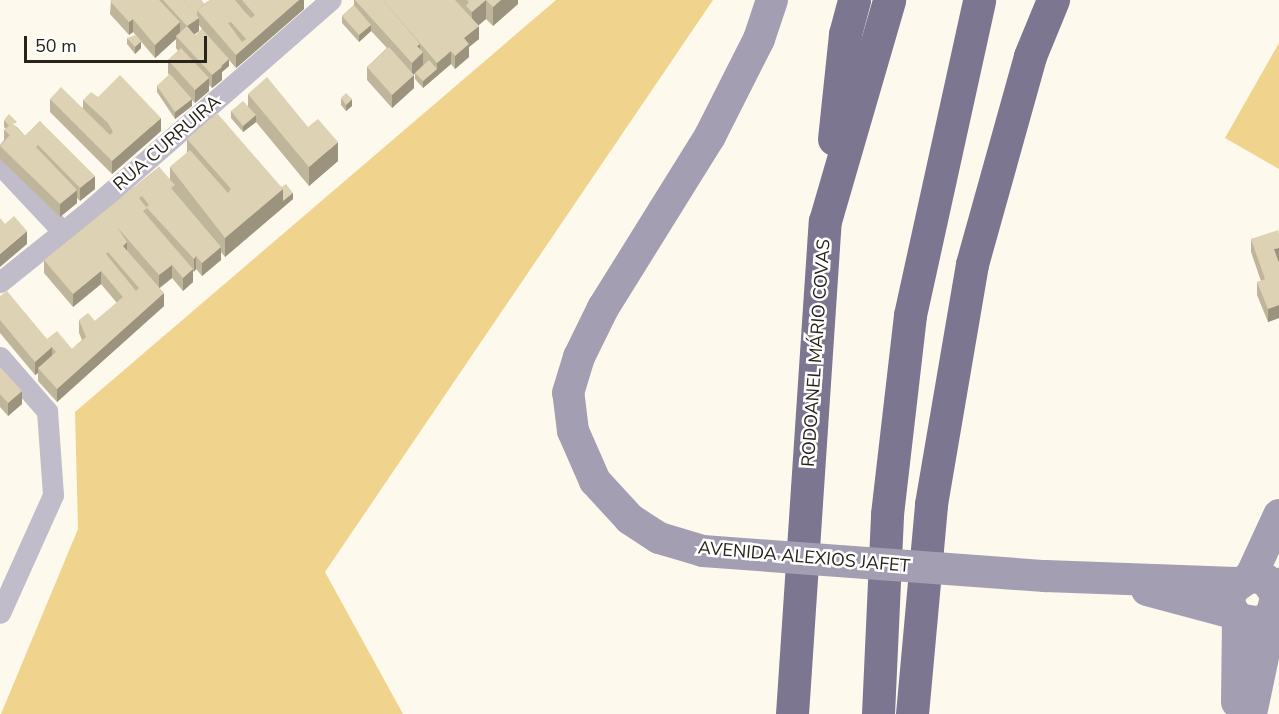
<!DOCTYPE html>
<meta charset="utf-8">
<style>
body{margin:0}
#map{position:relative;width:1279px;height:714px;overflow:hidden;background:#fef9ed;font-family:"Nunito Sans",sans-serif}
div>[style]{position:absolute}
.green>*{inset:0;background:#f0d48e}
.minor>*{height:21px;margin:-10.5px;padding:0 10.5px;transform-origin:10.5px;border-radius:10.5px;background:#c0bcca}
.secondary>*{height:32px;margin:-16px;padding:0 16px;transform-origin:16px;border-radius:16px;background:#a39eb2}
.motorway>*{height:33px;margin:-16.5px;padding:0 16.5px;transform-origin:16.5px;border-radius:16.5px;background:#7d7691}
.secondary-bridge>*{height:32px;margin:-16px;padding:0 16px;transform-origin:16px;border-radius:16px;background:#a39eb2}
.wall>*{inset:0;background:#bfb59b}
.shaded-wall>*{inset:0;background:#9b937e}
.building>*{inset:0;background:#ded2b4}
span{translate:-50% -50%;white-space:nowrap;text-align:center;line-height:1.15;-webkit-text-stroke:5px #fff;paint-order:stroke}
.street-label{font-size:18px;color:#292419}
.scale{position:absolute;left:24px;top:36px;width:183px;height:27px;box-sizing:border-box;border:3px solid #292419;border-top:0;padding-left:8px;font-size:18px;line-height:21px;white-space:nowrap;color:#292419;-webkit-text-stroke:4px #fff;paint-order:stroke}
</style>
<div id="map">
<div class="green">
<div style="clip-path:polygon(556px 0,713px 0,325px 572px,403px 714px,1px 714px,78px 529px,75px 412px)"></div>
<div style="clip-path:polygon(1279px 43px,1279px 169px,1225px 138px)"></div>
</div>
<div class="minor">
<div style="left:3px;top:168px;width:88px;rotate:46.8deg"></div>
<div style="left:0;top:282px;width:117px;rotate:-38.7deg"></div>
<div style="left:91px;top:209px;width:318px;rotate:-41.1deg"></div>
<div style="left:0;top:357px;width:72px;rotate:49deg"></div>
<div style="left:47px;top:411px;width:84px;rotate:85.9deg"></div>
<div style="left:53px;top:495px;width:129px;rotate:114.2deg"></div>
</div>
<div class="secondary">
<div style="left:703px;top:551px;width:46px;rotate:-163.5deg"></div>
<div style="left:659px;top:538px;width:35px;rotate:-147deg"></div>
<div style="left:630px;top:519px;width:52px;rotate:-132.6deg"></div>
<div style="left:595px;top:481px;width:55px;rotate:-113.7deg"></div>
<div style="left:573px;top:431px;width:38px;rotate:-97deg"></div>
<div style="left:568px;top:393px;width:38px;rotate:-73deg"></div>
<div style="left:579px;top:357px;width:55px;rotate:-63.9deg"></div>
<div style="left:603px;top:308px;width:203px;rotate:-58.1deg"></div>
<div style="left:710px;top:136px;width:109px;rotate:-63.2deg"></div>
<div style="left:759px;top:39px;width:41px;rotate:-71.6deg"></div>
<div style="left:1045px;top:576px;width:191px;rotate:2.1deg"></div>
<div style="left:1251px;top:576px;width:67px;rotate:-65.3deg"></div>
<div style="left:1147px;top:590px;width:89px;rotate:15deg"></div>
<div style="left:1275px;top:593px;width:16px;rotate:-125deg"></div>
<div style="left:1266px;top:580px;width:16px;rotate:-165deg"></div>
<div style="left:1251px;top:576px;width:24px;rotate:145deg"></div>
<div style="left:1231px;top:590px;width:15px;rotate:98deg"></div>
<div style="left:1229px;top:605px;width:17px;rotate:57deg"></div>
<div style="left:1238px;top:619px;width:22px;rotate:10deg"></div>
<div style="left:1260px;top:623px;width:15px;rotate:-37deg"></div>
<div style="left:1272px;top:614px;width:31px;rotate:-77deg"></div>
<div style="left:1237px;top:702px;width:83px;rotate:-89.3deg"></div>
<div style="left:1251px;top:714px;width:102px;rotate:-78.1deg"></div>
</div>
<div class="motorway">
<div style="left:834px;top:139px;width:106px;rotate:-84deg"></div>
<div style="left:845px;top:34px;width:35px;rotate:-75deg"></div>
<div style="left:792px;top:714px;width:494px;rotate:-86.2deg"></div>
<div style="left:825px;top:221px;width:230px;rotate:-73.8deg"></div>
<div style="left:878px;top:714px;width:200px;rotate:-87.4deg"></div>
<div style="left:887px;top:514px;width:200px;rotate:-83.4deg"></div>
<div style="left:910px;top:315px;width:322px;rotate:-77.6deg"></div>
<div style="left:912px;top:714px;width:211px;rotate:-84.8deg"></div>
<div style="left:931px;top:504px;width:243px;rotate:-80.3deg"></div>
<div style="left:972px;top:264px;width:216px;rotate:-74.4deg"></div>
<div style="left:1030px;top:56px;width:61px;rotate:-67.7deg"></div>
</div>
<div class="secondary-bridge">
<div style="left:703px;top:551px;width:343px;rotate:4.2deg"></div>
</div>
<div class="wall">
<div style="clip-path:polygon(evenodd,111px 0,201px 0,204px 4px,210px 0,304px 0,304px 9px,236px 68px,229px 60px,229px 66px,222px 72px,222px 80px,212px 88px,209px 85px,209px 91px,195px 103px,192px 100px,192px 106px,175px 119px,157px 92px,157px 86px,169px 75px,168px 73px,168px 60px,178px 51px,176px 48px,176px 39px,155px 58px,133px 32px,129px 35px,110px 14px,111px 0,199px 25px,202px 29px,195px 36px,194px 35px,199px 31px,199px 25px)"></div>
<div style="clip-path:polygon(354px 0,518px 0,518px 4px,493px 26px,486px 19px,478px 25px,479px 39px,469px 47px,469px 57px,455px 69px,451px 64px,423px 88px,415px 79px,415px 73px,414px 75px,414px 88px,392px 108px,367px 80px,367px 67px,387px 48px,371px 31px,359px 42px,342px 23px,342px 16px,354px 5px)"></div>
<div style="clip-path:polygon(127px 38px,141px 48px,135px 54px,127px 44px)"></div>
<div style="clip-path:polygon(248px 94px,308px 127px,338px 161px,309px 186px,256px 122px,243px 132px,231px 118px,231px 111px,248px 106px)"></div>
<div style="clip-path:polygon(341px 98px,352px 106px,346px 111px,341px 105px)"></div>
<div style="clip-path:polygon(50px 99px,83px 108px,83px 100px,161px 131px,112px 174px,50px 112px)"></div>
<div style="clip-path:polygon(4px 120px,17px 127px,25px 136px,40px 121px,95px 189px,80px 201px,77px 198px,77px 203px,60px 217px,0 159px,0 145px,4px 140px,4px 130px,6px 129px,4px 127px)"></div>
<div style="clip-path:polygon(187px 139px,282px 187px,293px 199px,225px 257px,221px 252px,221px 260px,202px 276px,196px 269px,193px 272px,193px 282px,183px 291px,172px 278px,160px 288px,164px 306px,57px 402px,38px 381px,38px 373px,35px 375px,0 333px,0 296px,47px 339px,72px 349px,82px 340px,79px 333px,79px 320px,95px 321px,117px 303px,101px 284px,73px 307px,44px 273px,44px 260px,159px 167px,170px 180px,170px 167px,187px 153px)"></div>
<div style="clip-path:polygon(1279px 234px,1279px 318px,1268px 322px,1257px 295px,1257px 282px,1261px 281px,1251px 252px,1251px 239px)"></div>
<div style="clip-path:polygon(0 367px,22px 404px,8px 416px,0 407px)"></div>
</div>
<div class="shaded-wall">
<div style="clip-path:polygon(299px 0,304px 0,304px 9px,236px 68px,236px 55px)"></div>
<div style="clip-path:polygon(486px 0,486px 19px,472px 31px,472px 12px)"></div>
<div style="clip-path:polygon(501px 0,518px 0,518px 4px,493px 26px,493px 7px)"></div>
<div style="clip-path:polygon(199px 18px,199px 31px,187px 39px,187px 26px)"></div>
<div style="clip-path:polygon(133px 19px,133px 32px,129px 35px,129px 22px)"></div>
<div style="clip-path:polygon(180px 22px,180px 35px,176px 36px,176px 39px,155px 58px,155px 45px)"></div>
<div style="clip-path:polygon(371px 25px,371px 31px,359px 42px,359px 35px)"></div>
<div style="clip-path:polygon(479px 26px,479px 39px,469px 47px,469px 57px,455px 69px,455px 56px,464px 38px)"></div>
<div style="clip-path:polygon(141px 41px,141px 48px,135px 54px,135px 47px)"></div>
<div style="clip-path:polygon(420px 44px,420px 56px,423px 52px,423px 65px,412px 76px,412px 63px,417px 46px)"></div>
<div style="clip-path:polygon(451px 51px,451px 64px,423px 88px,423px 81px,437px 69px,437px 63px)"></div>
<div style="clip-path:polygon(229px 59px,229px 66px,222px 72px,222px 80px,212px 88px,212px 75px)"></div>
<div style="clip-path:polygon(414px 75px,414px 88px,392px 108px,392px 95px)"></div>
<div style="clip-path:polygon(209px 78px,209px 91px,195px 103px,195px 90px)"></div>
<div style="clip-path:polygon(192px 99px,192px 106px,175px 119px,175px 112px)"></div>
<div style="clip-path:polygon(352px 99px,352px 106px,346px 111px,346px 105px)"></div>
<div style="clip-path:polygon(256px 115px,256px 122px,243px 132px,243px 126px)"></div>
<div style="clip-path:polygon(161px 118px,161px 131px,112px 174px,112px 161px)"></div>
<div style="clip-path:polygon(338px 142px,338px 161px,309px 186px,309px 167px)"></div>
<div style="clip-path:polygon(95px 176px,95px 189px,80px 201px,80px 188px)"></div>
<div style="clip-path:polygon(283px 189px,293px 193px,293px 199px,225px 257px,225px 238px)"></div>
<div style="clip-path:polygon(77px 190px,77px 203px,60px 217px,60px 204px)"></div>
<div style="clip-path:polygon(27px 231px,27px 244px,0 267px,0 254px)"></div>
<div style="clip-path:polygon(127px 242px,127px 255px,123px 246px)"></div>
<div style="clip-path:polygon(221px 247px,221px 260px,202px 276px,202px 263px)"></div>
<div style="clip-path:polygon(1279px 248px,1279px 261px,1274px 262px,1274px 249px)"></div>
<div style="clip-path:polygon(196px 256px,196px 269px,194px 272px,194px 259px)"></div>
<div style="clip-path:polygon(172px 265px,172px 278px,159px 288px,159px 275px)"></div>
<div style="clip-path:polygon(193px 269px,193px 282px,183px 291px,183px 278px)"></div>
<div style="clip-path:polygon(101px 271px,101px 284px,73px 307px,73px 294px)"></div>
<div style="clip-path:polygon(164px 293px,164px 306px,57px 402px,57px 389px)"></div>
<div style="clip-path:polygon(1279px 305px,1279px 318px,1268px 322px,1268px 309px)"></div>
<div style="clip-path:polygon(52px 347px,52px 360px,38px 368px,38px 373px,35px 375px,35px 362px)"></div>
<div style="clip-path:polygon(22px 391px,22px 404px,8px 416px,8px 403px)"></div>
</div>
<div class="building">
<div style="clip-path:polygon(111px 0,159px 0,180px 22px,155px 45px,133px 19px,129px 22px,110px 1px)"></div>
<div style="clip-path:polygon(163px 0,183px 0,199px 18px,187px 26px,222px 67px,212px 75px,176px 36px,187px 26px)"></div>
<div style="clip-path:polygon(183px 0,201px 0,204px 4px,197px 10px,197px 16px)"></div>
<div style="clip-path:polygon(evenodd,210px 0,235px 0,244px 11px,251px 18px,255px 15px,242px 0,299px 0,236px 55px,197px 10px,210px 0,231px 22px,246px 39px,242px 42px,228px 23px,231px 22px)"></div>
<div style="clip-path:polygon(355px 0,383px 0,420px 44px,417px 46px,423px 52px,412px 63px)"></div>
<div style="clip-path:polygon(383px 0,455px 0,479px 26px,464px 38px,469px 44px,455px 56px,451px 51px,437px 63px)"></div>
<div style="clip-path:polygon(467px 0,486px 0,472px 12px,466px 6px,469px 2px)"></div>
<div style="clip-path:polygon(486px 0,501px 0,493px 7px)"></div>
<div style="clip-path:polygon(354px 5px,371px 25px,359px 35px,342px 16px)"></div>
<div style="clip-path:polygon(202px 29px,229px 59px,221px 66px,195px 36px)"></div>
<div style="clip-path:polygon(135px 35px,141px 41px,135px 47px,127px 38px)"></div>
<div style="clip-path:polygon(389px 47px,414px 75px,392px 95px,367px 67px)"></div>
<div style="clip-path:polygon(181px 48px,209px 78px,195px 90px,168px 60px)"></div>
<div style="clip-path:polygon(429px 60px,437px 69px,423px 81px,415px 73px)"></div>
<div style="clip-path:polygon(170px 74px,192px 99px,175px 112px,157px 86px)"></div>
<div style="clip-path:polygon(120px 75px,161px 118px,112px 161px,50px 99px,61px 87px,110px 135px,113px 132px,108px 123px,83px 100px,91px 92px,98px 97px)"></div>
<div style="clip-path:polygon(267px 77px,308px 127px,318px 119px,338px 142px,309px 167px,248px 94px)"></div>
<div style="clip-path:polygon(346px 93px,352px 99px,346px 105px,341px 98px)"></div>
<div style="clip-path:polygon(243px 101px,256px 115px,243px 126px,231px 111px)"></div>
<div style="clip-path:polygon(217px 113px,283px 189px,225px 238px,170px 167px,190px 150px,228px 193px,231px 189px,187px 139px)"></div>
<div style="clip-path:polygon(9px 114px,17px 122px,14px 124px,12px 123px,9px 126px,4px 120px)"></div>
<div style="clip-path:polygon(40px 121px,95px 176px,80px 188px,38px 145px,36px 147px,77px 190px,60px 204px,0 146px,10px 135px,4px 130px,12px 123px,25px 136px)"></div>
<div style="clip-path:polygon(evenodd,159px 167px,175px 185px,171px 188px,221px 247px,202px 263px,196px 256px,194px 259px,147px 208px,143px 211px,193px 269px,183px 278px,172px 265px,159px 275px,117px 227px,127px 242px,123px 246px,164px 293px,57px 389px,38px 368px,56px 352px,52px 347px,35px 362px,0 320px,0 296px,7px 291px,47px 339px,57px 331px,72px 349px,86px 337px,79px 320px,88px 313px,95px 321px,123px 297px,101px 271px,73px 294px,44px 260px,159px 167px,142px 196px,149px 205px,146px 207px,139px 198px,142px 196px,159px 167px,108px 252px,139px 288px,136px 291px,106px 254px,108px 252px)"></div>
<div style="clip-path:polygon(286px 184px,293px 193px,283px 201px,283px 189px,282px 187px)"></div>
<div style="clip-path:polygon(14px 216px,27px 231px,0 254px,0 218px,5px 224px)"></div>
<div style="clip-path:polygon(1278px 230px,1279px 234px,1279px 248px,1274px 249px,1279px 263px,1279px 305px,1268px 309px,1257px 282px,1265px 279px,1251px 239px)"></div>
<div style="clip-path:polygon(0 367px,22px 391px,8px 403px,0 394px)"></div>
</div>
<div class="street-label">
<span style="left:167px;top:143px;rotate:-41deg">RUA CURRUIRA</span>
<span style="left:816px;top:353px;rotate:-86deg">RODOANEL MÁRIO COVAS</span>
<span style="left:804px;top:557px;rotate:5deg">AVENIDA ALEXIOS JAFET</span>
</div>
<div class="scale">50 m</div>
</div>
